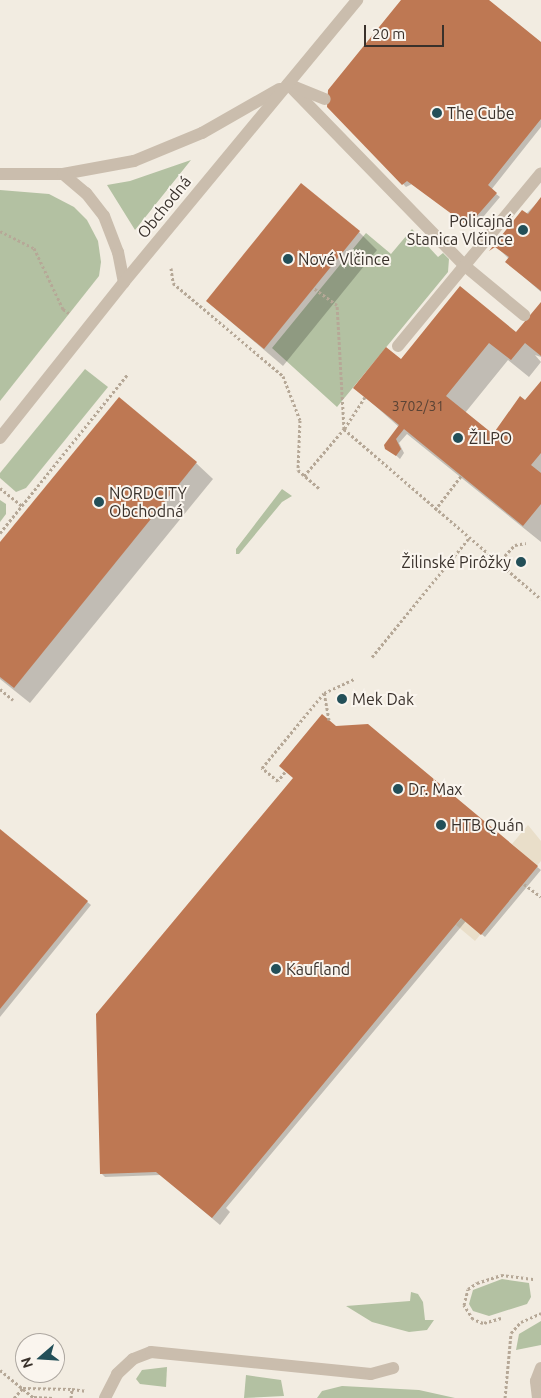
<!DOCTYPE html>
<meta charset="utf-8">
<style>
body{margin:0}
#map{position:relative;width:541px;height:1398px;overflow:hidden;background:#f2ece1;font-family:Ubuntu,sans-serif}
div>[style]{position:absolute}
.green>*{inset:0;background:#b3c1a2}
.plaza>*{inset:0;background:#e9dec9}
.shadow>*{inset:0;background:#0003}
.building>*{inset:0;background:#be7853}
.path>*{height:3px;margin-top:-1.5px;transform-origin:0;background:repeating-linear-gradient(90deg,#b6a897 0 2.5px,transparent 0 5px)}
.minor>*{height:12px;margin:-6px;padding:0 6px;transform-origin:6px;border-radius:6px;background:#cabdad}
.dots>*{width:14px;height:14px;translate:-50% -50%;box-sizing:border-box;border:2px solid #faf5ee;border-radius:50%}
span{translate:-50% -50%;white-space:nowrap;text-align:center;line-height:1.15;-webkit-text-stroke:4px #faf5ee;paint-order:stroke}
.number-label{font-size:14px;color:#5a4335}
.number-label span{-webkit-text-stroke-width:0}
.poi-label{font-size:16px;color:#39312b}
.left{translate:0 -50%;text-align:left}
.right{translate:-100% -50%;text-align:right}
.street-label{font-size:16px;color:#39312b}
.north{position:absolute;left:15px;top:1333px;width:50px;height:50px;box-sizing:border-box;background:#faf5ee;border:1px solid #ada7a0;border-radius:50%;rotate:251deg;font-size:14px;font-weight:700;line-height:20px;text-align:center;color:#39312b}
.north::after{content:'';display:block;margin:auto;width:18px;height:22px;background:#234f58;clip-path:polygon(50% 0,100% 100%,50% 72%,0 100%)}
.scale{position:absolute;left:364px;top:25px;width:80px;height:22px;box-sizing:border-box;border:2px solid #39312b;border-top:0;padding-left:6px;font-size:15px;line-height:18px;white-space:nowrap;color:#39312b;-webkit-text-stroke:4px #faf5ee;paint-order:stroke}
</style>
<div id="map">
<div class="green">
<div style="clip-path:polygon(191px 160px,135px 230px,107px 185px,130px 181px)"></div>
<div style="clip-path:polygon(0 190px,49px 194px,74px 207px,87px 220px,98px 241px,101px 262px,99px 276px,0 401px)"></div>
<div style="clip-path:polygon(412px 229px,438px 257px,443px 253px,449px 259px,448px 272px,337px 407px,272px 348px,366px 233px,391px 254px)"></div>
<div style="clip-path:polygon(85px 369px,108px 387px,26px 488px,16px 492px,0 478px,0 473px)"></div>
<div style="clip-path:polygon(282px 489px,292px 496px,282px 502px,239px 554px,236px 554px,236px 549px)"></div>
<div style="clip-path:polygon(0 500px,6px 504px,6px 514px,0 522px)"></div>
<div style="clip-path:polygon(502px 1279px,529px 1283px,531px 1297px,527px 1304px,489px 1316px,473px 1311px,469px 1304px,473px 1290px)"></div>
<div style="clip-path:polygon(411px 1292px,418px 1294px,423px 1302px,425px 1320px,434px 1320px,427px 1330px,409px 1332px,394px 1328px,372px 1322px,346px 1306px,410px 1301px)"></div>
<div style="clip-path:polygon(541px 1321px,541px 1345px,516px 1350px,519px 1334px)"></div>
<div style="clip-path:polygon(167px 1367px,166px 1387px,140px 1384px,136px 1379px,142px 1370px)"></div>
<div style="clip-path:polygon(246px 1375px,281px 1380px,284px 1396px,244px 1398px)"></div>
<div style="clip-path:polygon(342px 1386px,419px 1390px,455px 1398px,317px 1398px,322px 1391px)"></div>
</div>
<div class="plaza">
<div style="clip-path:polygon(528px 825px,541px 841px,541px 861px,475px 941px,456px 925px,519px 850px,512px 844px)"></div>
</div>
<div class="shadow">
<div style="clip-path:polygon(402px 0,487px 0,541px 44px,541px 127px,491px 190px,500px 197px,473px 229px,412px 184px,406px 187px,328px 106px)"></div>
<div style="clip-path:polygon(541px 199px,541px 292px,507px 262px,509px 259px,495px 245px)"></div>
<div style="clip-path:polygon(359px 232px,377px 250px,283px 366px,207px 301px)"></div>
<div style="clip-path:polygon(541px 304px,541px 357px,535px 355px,541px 362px,529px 377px,508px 360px,465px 413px,493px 435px,530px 405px,541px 383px,541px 542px,407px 434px,399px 443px,404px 453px,400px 459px,389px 449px,399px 427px,355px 388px,401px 361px,515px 336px)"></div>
<div style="clip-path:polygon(196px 463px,213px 479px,30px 703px,0 679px,0 544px)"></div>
<div style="clip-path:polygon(368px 725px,541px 870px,485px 937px,466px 921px,226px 1208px,230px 1212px,220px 1225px,161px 1175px,105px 1177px,101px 1173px,336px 728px)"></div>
<div style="clip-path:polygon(0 830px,91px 905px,0 1017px)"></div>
</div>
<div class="building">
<div style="clip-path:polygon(401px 0,489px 0,541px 42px,541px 119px,488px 185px,497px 193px,468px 226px,407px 181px,402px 185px,327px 107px,328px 90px)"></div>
<div style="clip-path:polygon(301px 183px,360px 231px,264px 349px,206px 301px)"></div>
<div style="clip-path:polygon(541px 197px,541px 291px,505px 262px,509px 257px,495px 247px,489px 251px,522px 210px,528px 214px)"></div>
<div style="clip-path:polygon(460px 286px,516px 332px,541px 302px,541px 356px,525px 343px,511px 360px,489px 343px,446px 396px,493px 434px,520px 396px,525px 400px,541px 381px,541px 453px,531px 465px,541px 473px,541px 504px,523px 526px,404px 429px,396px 439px,401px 449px,396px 456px,385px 449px,384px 445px,399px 425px,353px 388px,386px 347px,401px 359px)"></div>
<div style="clip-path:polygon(119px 397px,197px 462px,14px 688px,0 677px,0 542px)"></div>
<div style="clip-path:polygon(322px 714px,336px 726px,368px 724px,538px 866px,481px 935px,461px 918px,212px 1218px,156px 1172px,100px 1174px,96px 1014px,293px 778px,279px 766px)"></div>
<div style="clip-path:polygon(0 829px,88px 901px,0 1009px)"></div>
</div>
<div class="path">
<div style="left:0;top:231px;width:38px;rotate:27deg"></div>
<div style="left:34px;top:248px;width:68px;rotate:64.6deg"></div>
<div style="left:63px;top:309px;width:7px;rotate:34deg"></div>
<div style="left:171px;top:268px;width:15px;rotate:82deg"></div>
<div style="left:173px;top:283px;width:144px;rotate:40.2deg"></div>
<div style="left:283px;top:376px;width:47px;rotate:68.9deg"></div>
<div style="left:300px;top:420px;width:50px;rotate:92.3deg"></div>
<div style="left:298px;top:470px;width:28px;rotate:41deg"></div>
<div style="left:365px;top:397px;width:38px;rotate:123deg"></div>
<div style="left:344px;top:429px;width:260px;rotate:40.8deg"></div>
<div style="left:304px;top:476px;width:62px;rotate:-49.6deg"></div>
<div style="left:344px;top:429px;width:124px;rotate:-93.2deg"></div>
<div style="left:337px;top:305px;width:29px;rotate:-144deg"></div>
<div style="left:0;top:488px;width:28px;rotate:39deg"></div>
<div style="left:435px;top:510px;width:43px;rotate:-52.6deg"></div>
<div style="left:0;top:533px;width:203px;rotate:-51.2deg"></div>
<div style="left:498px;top:563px;width:25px;rotate:-47deg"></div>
<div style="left:515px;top:545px;width:11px;rotate:-10deg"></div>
<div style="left:372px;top:657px;width:154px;rotate:-50.8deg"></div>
<div style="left:0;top:689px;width:17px;rotate:40deg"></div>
<div style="left:329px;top:720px;width:27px;rotate:-100deg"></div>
<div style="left:324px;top:693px;width:33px;rotate:-25deg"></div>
<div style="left:285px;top:772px;width:11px;rotate:128deg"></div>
<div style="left:278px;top:781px;width:21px;rotate:-141deg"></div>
<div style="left:262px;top:768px;width:97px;rotate:-50.4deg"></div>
<div style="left:524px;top:884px;width:21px;rotate:37deg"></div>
<div style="left:501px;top:1318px;width:19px;rotate:164deg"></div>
<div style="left:483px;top:1323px;width:11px;rotate:-158deg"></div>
<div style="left:473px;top:1319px;width:17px;rotate:-123deg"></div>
<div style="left:464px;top:1305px;width:16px;rotate:-76deg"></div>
<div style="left:468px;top:1289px;width:11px;rotate:-34deg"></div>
<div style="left:477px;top:1283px;width:25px;rotate:-18deg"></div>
<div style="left:501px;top:1275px;width:34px;rotate:7deg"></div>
<div style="left:0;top:1370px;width:44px;rotate:39.5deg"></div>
<div style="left:34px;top:1397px;width:20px;rotate:3deg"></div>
<div style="left:14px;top:1398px;width:13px;rotate:-48deg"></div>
<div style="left:23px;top:1388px;width:49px;rotate:1.2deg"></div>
<div style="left:71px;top:1398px;width:9px;rotate:-84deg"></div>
<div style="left:72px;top:1389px;width:15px;rotate:8deg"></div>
<div style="left:505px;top:1398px;width:65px;rotate:-84.7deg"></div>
<div style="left:511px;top:1333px;width:15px;rotate:-48deg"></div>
<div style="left:521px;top:1322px;width:22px;rotate:-24deg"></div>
</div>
<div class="minor">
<div style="left:288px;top:84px;width:254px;rotate:45.8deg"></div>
<div style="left:465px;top:266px;width:77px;rotate:39.7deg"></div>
<div style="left:295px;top:87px;width:32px;rotate:22deg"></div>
<div style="left:0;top:174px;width:63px"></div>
<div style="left:63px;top:174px;width:72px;rotate:-10.4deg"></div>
<div style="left:134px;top:161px;width:74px;rotate:-22.4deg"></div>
<div style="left:202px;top:133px;width:89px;rotate:-29.7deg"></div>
<div style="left:63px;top:174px;width:30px;rotate:40deg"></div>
<div style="left:86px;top:193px;width:29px;rotate:52deg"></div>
<div style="left:104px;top:216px;width:39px;rotate:69deg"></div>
<div style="left:118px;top:252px;width:31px;rotate:79deg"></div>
<div style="left:398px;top:346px;width:224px;rotate:-50.4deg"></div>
<div style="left:0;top:438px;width:199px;rotate:-51.5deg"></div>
<div style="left:124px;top:282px;width:366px;rotate:-50.4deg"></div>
<div style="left:105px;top:1398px;width:27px;rotate:-63deg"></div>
<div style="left:117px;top:1374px;width:22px;rotate:-43deg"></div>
<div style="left:133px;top:1359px;width:19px;rotate:-21deg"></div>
<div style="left:151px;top:1352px;width:221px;rotate:5.7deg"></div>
<div style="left:371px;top:1374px;width:23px;rotate:-15deg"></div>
<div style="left:538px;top:1398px;width:17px;rotate:-97deg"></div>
<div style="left:536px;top:1381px;width:14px;rotate:-69deg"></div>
</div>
<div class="dots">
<div style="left:437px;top:113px;background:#234f58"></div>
<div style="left:523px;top:230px;background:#234f58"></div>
<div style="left:288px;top:259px;background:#234f58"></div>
<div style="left:458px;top:438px;background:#234f58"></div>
<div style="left:99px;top:502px;background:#234f58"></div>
<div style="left:521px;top:562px;background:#234f58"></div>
<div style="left:342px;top:699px;background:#234f58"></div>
<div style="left:398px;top:789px;background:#234f58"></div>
<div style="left:441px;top:825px;background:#234f58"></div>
<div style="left:276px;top:969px;background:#234f58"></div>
</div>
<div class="number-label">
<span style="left:418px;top:406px">3702/31</span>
</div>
<div class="poi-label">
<span class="left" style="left:447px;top:113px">The Cube</span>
<span class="right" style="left:513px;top:230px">Policajná<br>Stanica Vlčince</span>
<span class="left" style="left:298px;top:259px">Nové Vlčince</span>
<span class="left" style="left:469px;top:438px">ŽILPO</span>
<span class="left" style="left:109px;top:502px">NORDCITY<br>Obchodná</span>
<span class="right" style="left:511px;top:562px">Žilinské Pirôžky</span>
<span class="left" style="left:352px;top:699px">Mek Dak</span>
<span class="left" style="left:408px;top:789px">Dr. Max</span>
<span class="left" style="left:451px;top:825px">HTB Quán</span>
<span class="left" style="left:286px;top:969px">Kaufland</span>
</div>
<div class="street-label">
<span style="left:164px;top:207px;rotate:-51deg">Obchodná</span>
</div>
<div class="north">N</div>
<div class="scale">20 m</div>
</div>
